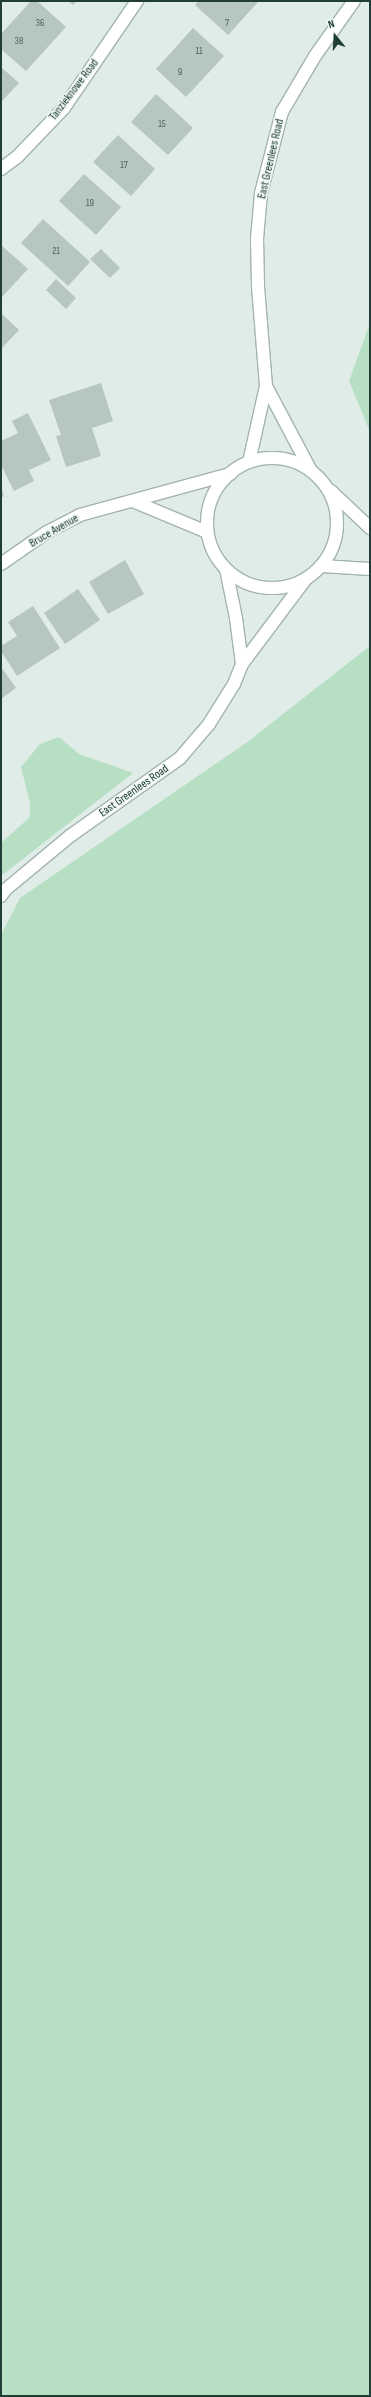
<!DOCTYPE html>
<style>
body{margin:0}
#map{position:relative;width:371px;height:2397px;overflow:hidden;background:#e0ece7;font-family:"Sofia Sans Condensed",sans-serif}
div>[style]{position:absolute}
.green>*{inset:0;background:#b7dfc4}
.building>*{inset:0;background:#b5c7c0}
.roads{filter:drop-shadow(1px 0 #a3b4af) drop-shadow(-1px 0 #a3b4af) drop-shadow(0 1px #a3b4af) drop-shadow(0 -1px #a3b4af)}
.street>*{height:12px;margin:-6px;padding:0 6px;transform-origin:6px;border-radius:6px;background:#fff}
.street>.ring{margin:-6px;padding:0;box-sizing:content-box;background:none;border:12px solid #fff;border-radius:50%}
span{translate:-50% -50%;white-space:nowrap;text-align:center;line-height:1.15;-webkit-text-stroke:3.5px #f1f8f5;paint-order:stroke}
.number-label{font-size:10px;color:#456059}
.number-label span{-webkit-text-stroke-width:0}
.street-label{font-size:12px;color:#203d37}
.frame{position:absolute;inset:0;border:2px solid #203d37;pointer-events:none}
.north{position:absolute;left:315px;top:16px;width:40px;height:40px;-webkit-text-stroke:3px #f1f8f5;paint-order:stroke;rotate:342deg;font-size:11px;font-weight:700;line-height:16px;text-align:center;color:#203d37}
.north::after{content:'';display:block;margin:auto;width:14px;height:18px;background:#203d37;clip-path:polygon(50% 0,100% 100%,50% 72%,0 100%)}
</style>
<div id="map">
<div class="green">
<div style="clip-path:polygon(370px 323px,370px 432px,349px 381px)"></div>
<div style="clip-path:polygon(370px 646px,370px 2396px,1px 2396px,1px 935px,20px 898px,246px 743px)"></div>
<div style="clip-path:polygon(59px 737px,79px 754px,133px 773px,1px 876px,1px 843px,30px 817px,30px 803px,21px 767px,40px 744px)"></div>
</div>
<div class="building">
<div style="clip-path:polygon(31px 1px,37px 1px,66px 27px,26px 71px,1px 49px,1px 34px)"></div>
<div style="clip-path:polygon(68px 1px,77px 1px,73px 5px)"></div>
<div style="clip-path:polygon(199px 1px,259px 1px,228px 35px,195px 5px)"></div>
<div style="clip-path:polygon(193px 28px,224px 56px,186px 97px,156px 69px)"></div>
<div style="clip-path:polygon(1px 67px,19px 83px,1px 102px)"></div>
<div style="clip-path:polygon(156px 94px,193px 128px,168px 155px,131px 122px)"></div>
<div style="clip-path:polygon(118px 135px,155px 169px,131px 196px,93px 162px)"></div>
<div style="clip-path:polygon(84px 174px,121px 207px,96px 235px,59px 201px)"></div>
<div style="clip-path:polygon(43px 219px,90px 262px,68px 286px,21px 243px)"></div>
<div style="clip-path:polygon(1px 245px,28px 269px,1px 298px)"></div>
<div style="clip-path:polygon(101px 249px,120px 268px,110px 278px,90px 259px)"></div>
<div style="clip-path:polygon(56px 279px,76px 298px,66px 309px,46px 290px)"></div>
<div style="clip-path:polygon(1px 313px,19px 330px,1px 349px)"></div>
<div style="clip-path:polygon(101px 383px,113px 421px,92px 428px,101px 456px,66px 467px,56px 436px,61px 435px,49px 400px)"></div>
<div style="clip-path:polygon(28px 413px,51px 460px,29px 470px,34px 481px,14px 491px,1px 465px,1px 441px,18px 433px,12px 421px)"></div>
<div style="clip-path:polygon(1px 487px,4px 496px,1px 498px)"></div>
<div style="clip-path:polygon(125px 560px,144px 594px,108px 614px,89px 582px)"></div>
<div style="clip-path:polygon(78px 589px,100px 620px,65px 644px,44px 613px)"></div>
<div style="clip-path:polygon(33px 606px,60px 648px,17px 676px,1px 651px,1px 646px,17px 636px,8px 622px)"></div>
<div style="clip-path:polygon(1px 667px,16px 688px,1px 699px)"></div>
</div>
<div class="roads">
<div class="street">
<div style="left:1px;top:169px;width:21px;rotate:-37deg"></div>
<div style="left:18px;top:156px;width:66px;rotate:-46.2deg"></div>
<div style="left:64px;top:108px;width:130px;rotate:-55.7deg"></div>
<div style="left:266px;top:386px;width:96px;rotate:62.1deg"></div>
<div class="ring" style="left:207px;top:458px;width:118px;height:118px"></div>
<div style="left:249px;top:462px;width:78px;rotate:-77.4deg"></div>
<div style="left:266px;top:386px;width:100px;rotate:-94.6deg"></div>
<div style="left:258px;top:286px;width:47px;rotate:-91.2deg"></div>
<div style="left:257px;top:239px;width:46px;rotate:-85deg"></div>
<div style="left:261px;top:193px;width:84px;rotate:-75.5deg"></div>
<div style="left:282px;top:112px;width:65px;rotate:-59.5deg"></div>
<div style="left:315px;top:56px;width:67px;rotate:-54.7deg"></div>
<div style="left:331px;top:491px;width:54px;rotate:43.5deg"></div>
<div style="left:135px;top:502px;width:78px;rotate:22.6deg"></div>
<div style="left:1px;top:564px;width:56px;rotate:-34.8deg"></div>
<div style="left:47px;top:532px;width:37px;rotate:-27deg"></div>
<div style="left:80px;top:515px;width:156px;rotate:-15.3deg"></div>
<div style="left:321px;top:566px;width:49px;rotate:3.5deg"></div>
<div style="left:226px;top:569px;width:50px;rotate:78.5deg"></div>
<div style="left:236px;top:618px;width:46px;rotate:82.6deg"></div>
<div style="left:1px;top:896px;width:7px;rotate:-56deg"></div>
<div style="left:5px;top:890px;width:85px;rotate:-39.7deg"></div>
<div style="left:70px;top:836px;width:135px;rotate:-35.3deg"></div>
<div style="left:180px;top:758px;width:45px;rotate:-49.5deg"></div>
<div style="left:209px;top:724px;width:47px;rotate:-58deg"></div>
<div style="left:234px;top:684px;width:22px;rotate:-68deg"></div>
<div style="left:242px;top:664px;width:105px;rotate:-53.1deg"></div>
</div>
</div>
<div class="number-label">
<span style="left:40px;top:24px">36</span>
<span style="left:227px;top:24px">7</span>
<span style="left:19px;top:42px">38</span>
<span style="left:199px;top:52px">11</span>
<span style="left:180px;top:73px">9</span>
<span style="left:162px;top:125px">15</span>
<span style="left:124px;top:166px">17</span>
<span style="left:90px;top:204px">19</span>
<span style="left:56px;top:252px">21</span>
</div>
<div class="street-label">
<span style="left:74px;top:90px;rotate:-53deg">Tanzieknowe Road</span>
<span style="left:271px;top:159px;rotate:-77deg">East Greenlees Road</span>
<span style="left:54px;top:531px;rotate:-30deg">Bruce Avenue</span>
<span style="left:134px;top:791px;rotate:-35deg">East Greenlees Road</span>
</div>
<div class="frame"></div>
<div class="north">N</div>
</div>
